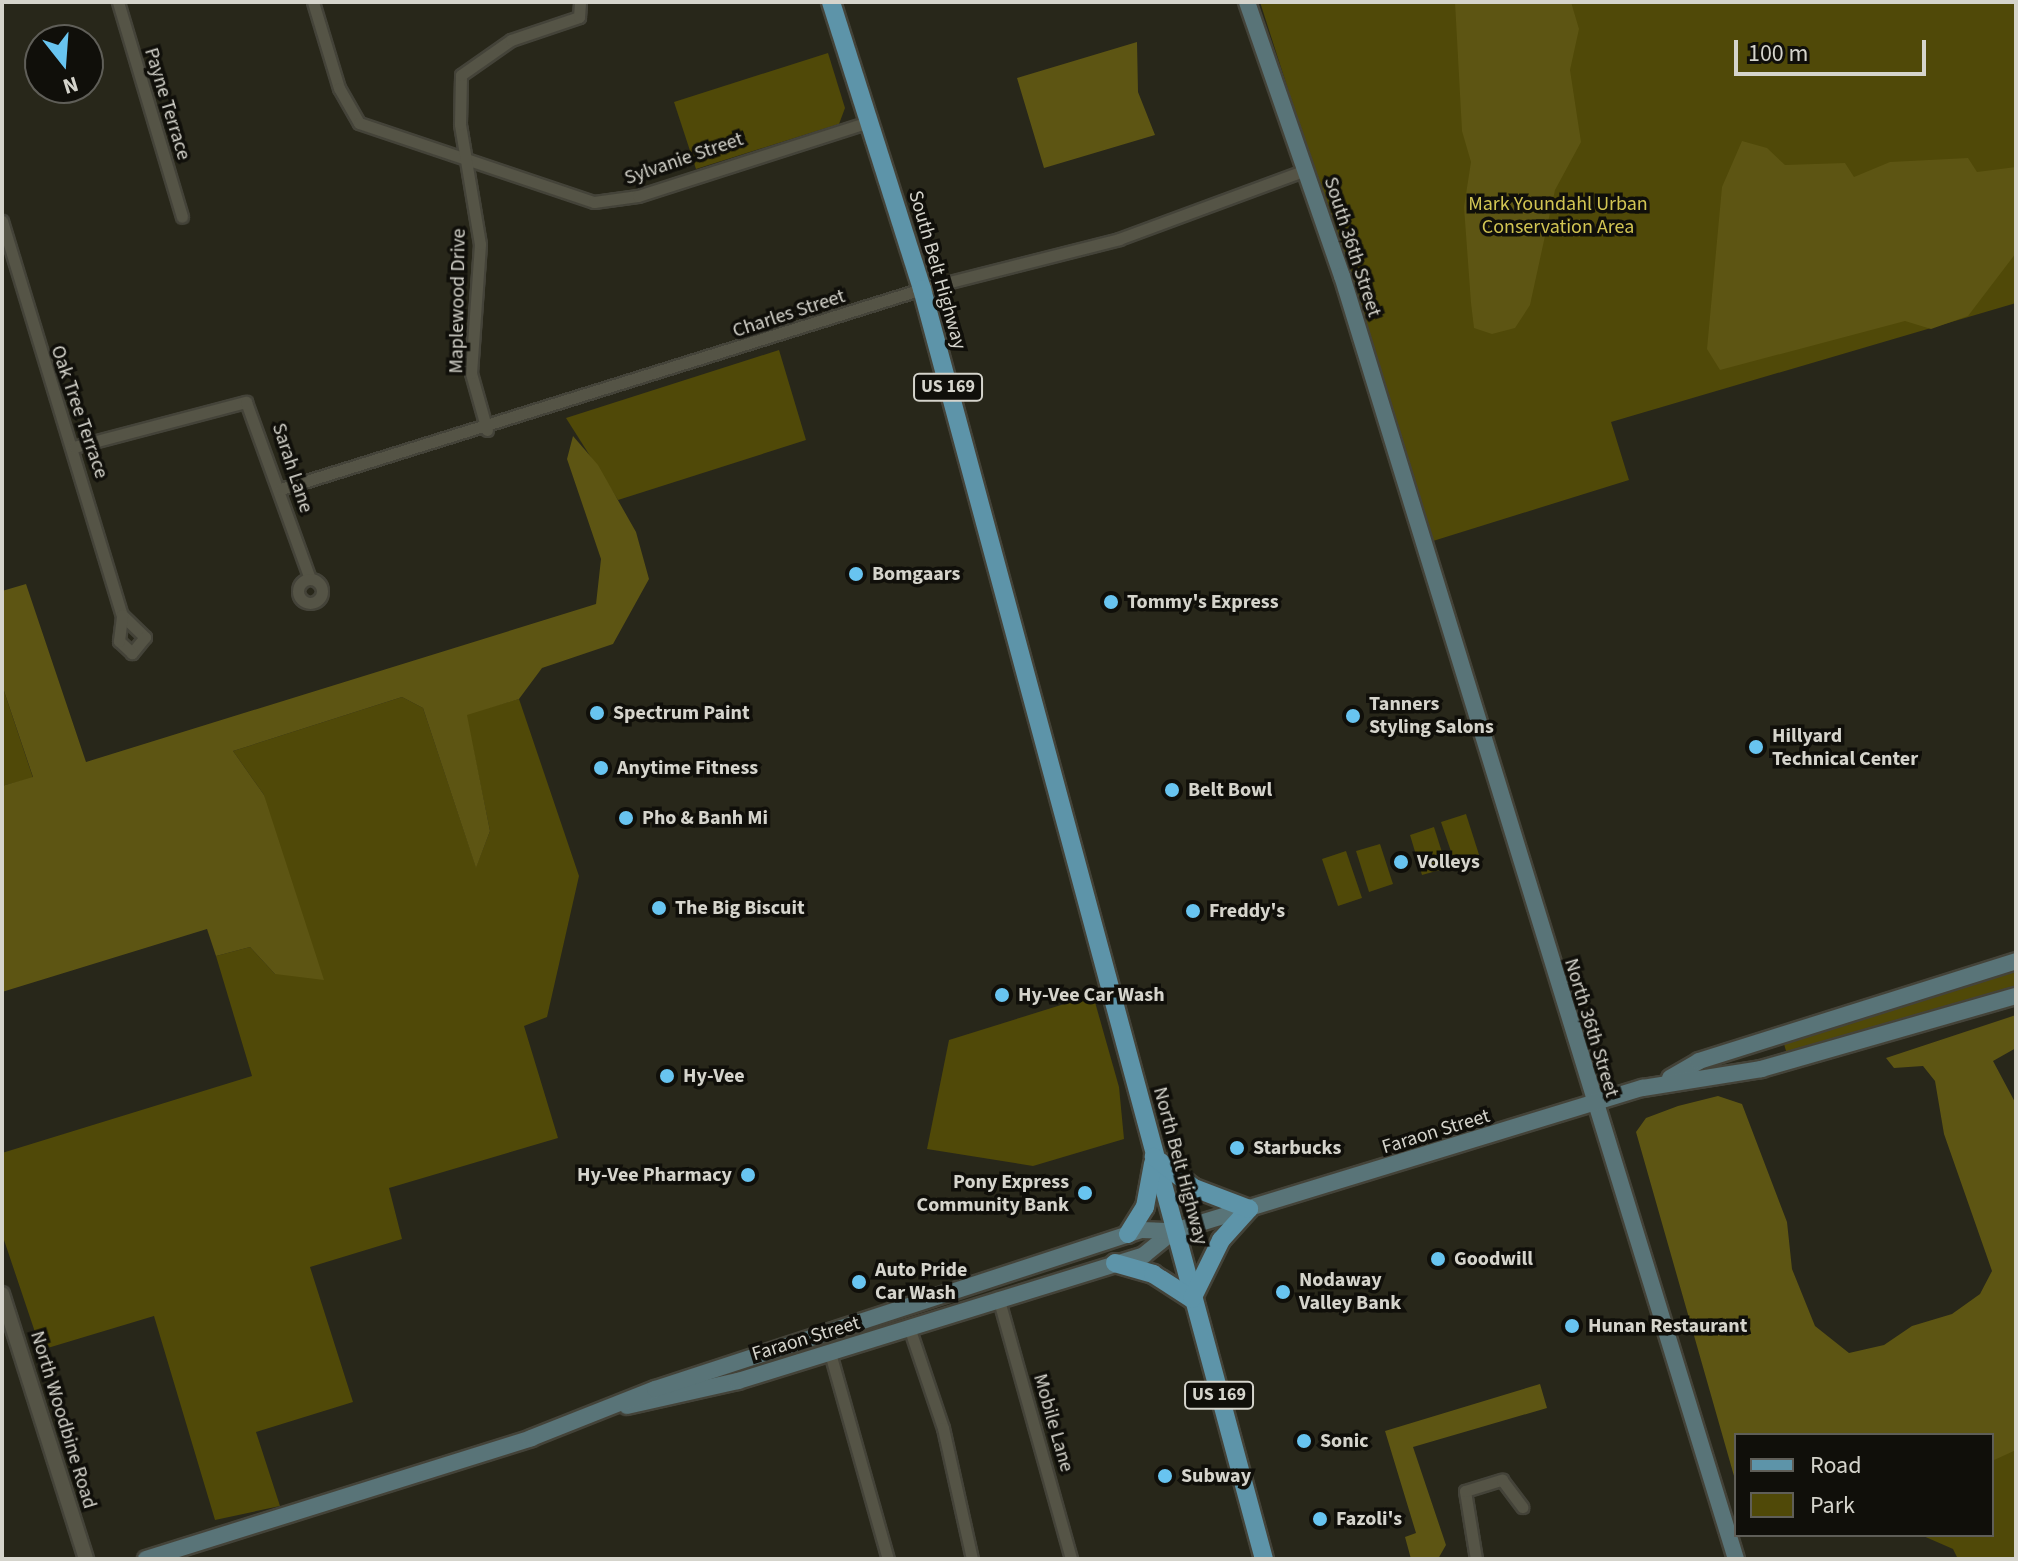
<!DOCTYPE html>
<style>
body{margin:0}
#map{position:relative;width:2018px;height:1561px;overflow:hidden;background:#28271a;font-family:"Source Sans 3",sans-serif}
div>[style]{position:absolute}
.green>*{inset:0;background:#504908}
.forest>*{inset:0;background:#5d5513}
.roads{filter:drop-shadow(2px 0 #444339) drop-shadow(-2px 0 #444339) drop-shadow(0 2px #444339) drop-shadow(0 -2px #444339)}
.minor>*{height:11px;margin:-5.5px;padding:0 5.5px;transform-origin:5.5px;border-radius:5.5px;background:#555446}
.minor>.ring{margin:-5.5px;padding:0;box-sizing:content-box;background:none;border:11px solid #555446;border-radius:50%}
.tertiary>*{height:14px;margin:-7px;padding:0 7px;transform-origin:7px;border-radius:7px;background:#555446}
.secondary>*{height:16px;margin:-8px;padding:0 8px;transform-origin:8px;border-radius:8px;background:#597478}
.primary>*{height:18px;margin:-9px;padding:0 9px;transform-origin:9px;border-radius:9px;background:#5d94a9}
.dots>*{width:22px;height:22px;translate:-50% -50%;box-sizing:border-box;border:4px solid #100f0a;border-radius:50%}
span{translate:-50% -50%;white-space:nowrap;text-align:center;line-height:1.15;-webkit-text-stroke:7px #100f0a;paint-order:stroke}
.shield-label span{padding:2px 6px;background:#100f0a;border:2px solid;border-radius:6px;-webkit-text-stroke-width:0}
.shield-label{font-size:18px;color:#d5d4cc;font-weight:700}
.street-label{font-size:20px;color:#d5d4cc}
.park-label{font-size:20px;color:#d2c553}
.poi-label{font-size:20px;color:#d5d4cc;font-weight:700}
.left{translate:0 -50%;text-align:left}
.right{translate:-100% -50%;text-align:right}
.frame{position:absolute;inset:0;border:4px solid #d5d4cc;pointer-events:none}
.legend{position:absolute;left:1734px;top:1433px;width:260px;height:104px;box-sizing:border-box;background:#100f0a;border:2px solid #5f5e58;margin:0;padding:10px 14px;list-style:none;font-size:24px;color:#d5d4cc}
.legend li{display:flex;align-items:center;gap:16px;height:40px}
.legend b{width:40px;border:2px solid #5f5e58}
.north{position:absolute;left:24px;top:24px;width:80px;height:80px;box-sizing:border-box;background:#100f0a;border:2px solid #5f5e58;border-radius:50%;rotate:163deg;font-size:22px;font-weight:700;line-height:32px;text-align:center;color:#d5d4cc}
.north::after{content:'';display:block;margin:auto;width:28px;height:36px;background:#68c4f0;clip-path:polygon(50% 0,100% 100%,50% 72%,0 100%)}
.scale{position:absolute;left:1734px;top:40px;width:192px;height:36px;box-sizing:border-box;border:4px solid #d5d4cc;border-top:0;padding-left:10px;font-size:24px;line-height:28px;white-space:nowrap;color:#d5d4cc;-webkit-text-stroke:6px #100f0a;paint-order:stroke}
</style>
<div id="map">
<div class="green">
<div style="clip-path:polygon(1260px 2px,2016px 2px,2016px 303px,1611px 422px,1629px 480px,1433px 541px)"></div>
<div style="clip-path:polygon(828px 53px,845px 108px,839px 124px,696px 169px,674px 102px)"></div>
<div style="clip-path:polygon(779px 350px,806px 440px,618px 500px,566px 418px)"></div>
<div style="clip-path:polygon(2px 685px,33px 778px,2px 786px)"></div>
<div style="clip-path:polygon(402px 697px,423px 708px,476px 867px,490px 831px,466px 714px,519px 699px,579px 876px,547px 1017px,524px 1026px,558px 1138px,389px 1188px,402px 1239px,310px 1267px,353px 1402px,256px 1432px,280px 1506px,215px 1520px,154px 1316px,41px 1350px,2px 1234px,2px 1153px,252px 1076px,216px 956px,250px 947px,275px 974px,264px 795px,233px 751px)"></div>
<div style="clip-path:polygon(1466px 814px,1481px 861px,1457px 869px,1441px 822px)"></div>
<div style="clip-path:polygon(1434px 827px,1447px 868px,1422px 875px,1410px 835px)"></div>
<div style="clip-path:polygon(1380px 844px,1393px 884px,1369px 892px,1356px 851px)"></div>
<div style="clip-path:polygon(1346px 851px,1362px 898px,1338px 906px,1322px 859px)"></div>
<div style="clip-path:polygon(2016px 968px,2016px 987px,1787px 1054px,1783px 1041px)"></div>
<div style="clip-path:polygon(1093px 995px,1119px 1087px,1124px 1139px,1033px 1166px,927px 1149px,949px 1040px)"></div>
<div style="clip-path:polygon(2014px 1446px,2014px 1559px,1958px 1559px,1953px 1549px,1921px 1535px,1992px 1535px,1992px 1461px)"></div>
</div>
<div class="forest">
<div style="clip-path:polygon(1455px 2px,1571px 2px,1579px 29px,1570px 70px,1581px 142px,1555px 190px,1530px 305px,1515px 328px,1492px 334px,1474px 328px,1471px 303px,1464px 207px,1471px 162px,1462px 131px)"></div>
<div style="clip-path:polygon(1137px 42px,1138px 92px,1155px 135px,1044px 168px,1017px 78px)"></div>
<div style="clip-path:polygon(1742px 141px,1767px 148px,1785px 165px,1845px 163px,1854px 177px,1890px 162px,1968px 158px,1977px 172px,2016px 167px,2016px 253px,1968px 316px,1931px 329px,1905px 321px,1720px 370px,1707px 349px,1722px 187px)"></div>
<div style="clip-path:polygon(573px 436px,598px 465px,636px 532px,649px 579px,613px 644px,542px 668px,519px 699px,467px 715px,490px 831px,476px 868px,423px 708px,402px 697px,233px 751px,264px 795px,324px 980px,275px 974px,250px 947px,216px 956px,207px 929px,2px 992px,2px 786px,33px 777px,2px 685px,2px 591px,26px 584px,86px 762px,596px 604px,601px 559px,567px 459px)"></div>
<div style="clip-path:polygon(2016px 1015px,2016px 1048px,1993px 1061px,2016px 1104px,2016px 1450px,1992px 1461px,1992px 1435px,1736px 1435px,1736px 1483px,1636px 1132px,1646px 1118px,1678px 1106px,1718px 1096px,1742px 1104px,1787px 1222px,1792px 1269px,1815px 1326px,1849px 1353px,1884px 1345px,1912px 1326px,1952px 1314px,1980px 1294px,1992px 1271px,1944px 1134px,1935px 1081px,1923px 1066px,1894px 1068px,1886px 1058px)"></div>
<div style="clip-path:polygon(1540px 1384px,1547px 1408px,1413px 1447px,1446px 1545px,1438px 1559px,1411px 1559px,1405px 1537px,1416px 1533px,1385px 1431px)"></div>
</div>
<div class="roads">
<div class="minor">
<div style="left:118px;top:2px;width:224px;rotate:73.4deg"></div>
<div style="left:313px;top:2px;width:90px;rotate:73.2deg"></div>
<div style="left:339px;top:88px;width:40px;rotate:60.3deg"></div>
<div style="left:359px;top:123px;width:248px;rotate:18.6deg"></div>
<div style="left:594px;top:202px;width:44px;rotate:-7.8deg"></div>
<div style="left:638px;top:196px;width:243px;rotate:-17.8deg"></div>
<div style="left:2px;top:221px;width:412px;rotate:73.1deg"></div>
<div style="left:487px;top:430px;width:59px;rotate:-105.7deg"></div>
<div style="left:471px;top:373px;width:129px;rotate:-86deg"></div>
<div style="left:480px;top:244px;width:122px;rotate:-99.5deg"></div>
<div style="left:460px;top:124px;width:49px;rotate:-88.8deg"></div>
<div style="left:461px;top:75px;width:61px;rotate:-35deg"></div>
<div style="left:511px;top:40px;width:72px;rotate:-18.7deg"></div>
<div style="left:579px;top:17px;width:15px;rotate:-86deg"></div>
<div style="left:74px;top:447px;width:178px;rotate:-14.7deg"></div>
<div style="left:246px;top:402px;width:188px;rotate:70.1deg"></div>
<div style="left:281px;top:489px;width:671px;rotate:-17.33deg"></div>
<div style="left:922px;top:289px;width:203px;rotate:-14.2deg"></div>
<div style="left:1119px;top:239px;width:199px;rotate:-20.3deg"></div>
<div class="ring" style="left:298px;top:579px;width:13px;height:13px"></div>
<div style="left:122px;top:615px;width:32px;rotate:44deg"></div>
<div style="left:145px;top:637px;width:21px;rotate:129deg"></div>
<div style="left:132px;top:653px;width:18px;rotate:-137deg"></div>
<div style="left:119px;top:641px;width:26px;rotate:-83deg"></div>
<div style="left:998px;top:1297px;width:272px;rotate:74.4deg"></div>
<div style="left:909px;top:1327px;width:107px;rotate:71.4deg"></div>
<div style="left:943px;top:1428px;width:134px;rotate:77.5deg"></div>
<div style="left:830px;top:1353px;width:214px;rotate:74.3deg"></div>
<div style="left:1476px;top:1559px;width:69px;rotate:-99.2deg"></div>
<div style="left:1465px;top:1491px;width:39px;rotate:-17deg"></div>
<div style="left:1502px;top:1480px;width:34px;rotate:53deg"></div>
</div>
<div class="tertiary">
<div style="left:2px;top:1294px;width:278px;rotate:72.4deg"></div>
</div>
<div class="secondary">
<div style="left:1247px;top:2px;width:290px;rotate:70.9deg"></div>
<div style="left:1342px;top:276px;width:1342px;rotate:72.93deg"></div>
<div style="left:1670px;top:1078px;width:34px;rotate:-30deg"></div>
<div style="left:1699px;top:1061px;width:332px;rotate:-17.5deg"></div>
<div style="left:627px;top:1406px;width:114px;rotate:-12.7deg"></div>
<div style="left:738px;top:1381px;width:425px;rotate:-17.2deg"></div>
<div style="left:1144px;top:1255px;width:38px;rotate:-39deg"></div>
<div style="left:146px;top:1559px;width:404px;rotate:-17.4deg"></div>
<div style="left:531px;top:1438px;width:133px;rotate:-21.6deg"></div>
<div style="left:655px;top:1389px;width:511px;rotate:-18.12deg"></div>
<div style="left:1141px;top:1230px;width:33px;rotate:2deg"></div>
<div style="left:1174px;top:1231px;width:490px;rotate:-17deg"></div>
<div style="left:1643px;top:1088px;width:120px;rotate:-9.1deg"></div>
<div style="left:1761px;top:1069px;width:265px;rotate:-16deg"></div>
</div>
<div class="primary">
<div style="left:831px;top:2px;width:301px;rotate:72.4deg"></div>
<div style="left:922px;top:289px;width:1315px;rotate:74.93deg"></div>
<div style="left:1128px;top:1234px;width:32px;rotate:-58deg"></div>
<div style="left:1145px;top:1207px;width:44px;rotate:-79.5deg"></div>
<div style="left:1115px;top:1263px;width:40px;rotate:16deg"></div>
<div style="left:1153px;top:1274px;width:46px;rotate:32.7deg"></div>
<div style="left:1192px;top:1299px;width:66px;rotate:-63.8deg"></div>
<div style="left:1221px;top:1240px;width:42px;rotate:-47.9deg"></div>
<div style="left:1249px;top:1209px;width:59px;rotate:-159.1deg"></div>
<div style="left:1194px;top:1188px;width:51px;rotate:-142.2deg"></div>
</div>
</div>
<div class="dots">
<div style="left:856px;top:574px;background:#68c4f0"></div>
<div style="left:1111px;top:602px;background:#68c4f0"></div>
<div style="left:597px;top:713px;background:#68c4f0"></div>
<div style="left:1353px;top:716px;background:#68c4f0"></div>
<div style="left:1756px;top:747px;background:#68c4f0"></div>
<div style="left:601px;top:768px;background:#68c4f0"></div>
<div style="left:1172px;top:790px;background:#68c4f0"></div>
<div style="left:626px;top:818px;background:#68c4f0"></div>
<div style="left:1401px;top:862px;background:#68c4f0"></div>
<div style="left:659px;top:908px;background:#68c4f0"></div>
<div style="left:1193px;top:911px;background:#68c4f0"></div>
<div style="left:1002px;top:995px;background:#68c4f0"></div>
<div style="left:667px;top:1076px;background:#68c4f0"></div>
<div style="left:1237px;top:1148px;background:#68c4f0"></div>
<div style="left:748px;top:1175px;background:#68c4f0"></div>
<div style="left:1085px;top:1193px;background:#68c4f0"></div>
<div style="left:1438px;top:1259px;background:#68c4f0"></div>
<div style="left:859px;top:1282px;background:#68c4f0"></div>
<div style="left:1283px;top:1292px;background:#68c4f0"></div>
<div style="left:1572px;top:1326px;background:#68c4f0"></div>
<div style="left:1304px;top:1441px;background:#68c4f0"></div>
<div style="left:1165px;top:1476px;background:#68c4f0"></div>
<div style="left:1320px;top:1519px;background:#68c4f0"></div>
</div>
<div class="shield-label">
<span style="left:948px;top:387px">US 169</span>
<span style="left:1219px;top:1395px">US 169</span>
</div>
<div class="street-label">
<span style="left:167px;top:104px;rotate:73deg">Payne Terrace</span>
<span style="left:684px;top:159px;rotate:-19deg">Sylvanie Street</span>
<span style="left:1352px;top:247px;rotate:72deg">South 36th Street</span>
<span style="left:937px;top:270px;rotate:74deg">South Belt Highway</span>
<span style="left:458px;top:301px;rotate:-89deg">Maplewood Drive</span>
<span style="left:789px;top:314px;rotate:-18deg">Charles Street</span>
<span style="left:79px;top:412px;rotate:71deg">Oak Tree Terrace</span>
<span style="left:292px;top:468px;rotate:72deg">Sarah Lane</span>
<span style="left:1591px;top:1028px;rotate:73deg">North 36th Street</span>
<span style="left:1436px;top:1132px;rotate:-17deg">Faraon Street</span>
<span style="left:1180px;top:1166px;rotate:75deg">North Belt Highway</span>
<span style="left:806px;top:1339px;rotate:-17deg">Faraon Street</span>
<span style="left:63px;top:1420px;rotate:73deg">North Woodbine Road</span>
<span style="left:1053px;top:1423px;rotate:74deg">Mobile Lane</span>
</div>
<div class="park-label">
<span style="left:1558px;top:216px">Mark Youndahl Urban<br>Conservation Area</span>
</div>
<div class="poi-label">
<span class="left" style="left:872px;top:574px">Bomgaars</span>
<span class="left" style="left:1127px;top:602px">Tommy's Express</span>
<span class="left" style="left:1369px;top:716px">Tanners<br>Styling Salons</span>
<span class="left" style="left:613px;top:713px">Spectrum Paint</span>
<span class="left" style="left:1772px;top:748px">Hillyard<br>Technical Center</span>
<span class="left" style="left:617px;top:768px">Anytime Fitness</span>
<span class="left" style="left:1188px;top:790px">Belt Bowl</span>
<span class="left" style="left:642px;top:818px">Pho &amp; Banh Mi</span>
<span class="left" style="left:1417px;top:862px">Volleys</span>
<span class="left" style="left:675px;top:908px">The Big Biscuit</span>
<span class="left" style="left:1209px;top:911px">Freddy's</span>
<span class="left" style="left:1018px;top:995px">Hy-Vee Car Wash</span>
<span class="left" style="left:683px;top:1076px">Hy-Vee</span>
<span class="left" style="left:1253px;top:1148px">Starbucks</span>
<span class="right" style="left:732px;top:1175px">Hy-Vee Pharmacy</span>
<span class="right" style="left:1069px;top:1194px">Pony Express<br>Community Bank</span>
<span class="left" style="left:1454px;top:1259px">Goodwill</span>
<span class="left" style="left:875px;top:1282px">Auto Pride<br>Car Wash</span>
<span class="left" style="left:1299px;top:1292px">Nodaway<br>Valley Bank</span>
<span class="left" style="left:1588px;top:1326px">Hunan Restaurant</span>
<span class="left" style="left:1320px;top:1441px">Sonic</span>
<span class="left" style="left:1181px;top:1476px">Subway</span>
<span class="left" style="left:1336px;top:1519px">Fazoli's</span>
</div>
<div class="frame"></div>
<ul class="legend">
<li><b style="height:10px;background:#5d94a9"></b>Road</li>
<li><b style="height:22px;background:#504908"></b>Park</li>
</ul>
<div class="north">N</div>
<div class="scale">100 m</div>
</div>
